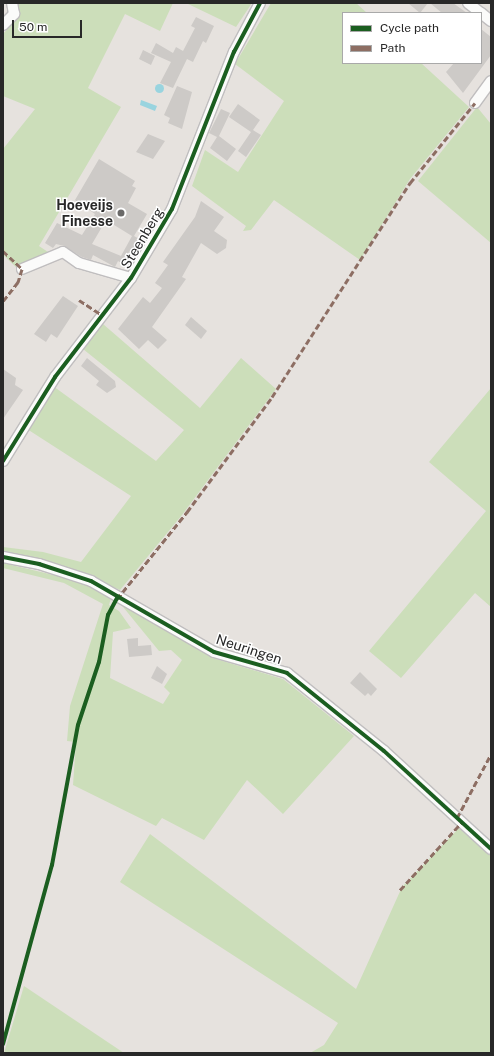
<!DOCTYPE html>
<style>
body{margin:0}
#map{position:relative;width:494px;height:1056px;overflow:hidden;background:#e6e2de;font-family:"Public Sans",sans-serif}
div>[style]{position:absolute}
.green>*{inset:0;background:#ccdeba}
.water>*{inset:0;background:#99d4df}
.round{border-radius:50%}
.building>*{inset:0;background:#cdcac7}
.roads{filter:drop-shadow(1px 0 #c0bebf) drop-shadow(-1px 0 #c0bebf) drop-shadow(0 1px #c0bebf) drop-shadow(0 -1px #c0bebf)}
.minor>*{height:10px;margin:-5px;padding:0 5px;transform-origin:5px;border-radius:5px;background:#fbfbfa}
.quiet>*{height:3px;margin-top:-1.5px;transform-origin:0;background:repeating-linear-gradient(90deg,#8d6e63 0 6px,transparent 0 9px)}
.cycleway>*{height:4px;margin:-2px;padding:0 2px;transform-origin:2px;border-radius:2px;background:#1b5e20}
.dots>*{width:11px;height:11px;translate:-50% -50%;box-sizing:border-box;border:2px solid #fff;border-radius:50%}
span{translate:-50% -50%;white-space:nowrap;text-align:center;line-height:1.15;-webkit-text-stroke:3px #fff;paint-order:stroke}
.poi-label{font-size:14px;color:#282828;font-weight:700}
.right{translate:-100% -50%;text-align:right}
.street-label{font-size:14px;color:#282828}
.frame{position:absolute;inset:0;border:4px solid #282828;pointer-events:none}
.legend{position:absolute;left:342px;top:12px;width:140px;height:52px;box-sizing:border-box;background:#fff;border:1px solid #a9a9a9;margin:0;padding:5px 7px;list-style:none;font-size:12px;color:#282828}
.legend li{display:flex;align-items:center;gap:8px;height:20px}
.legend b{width:20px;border:1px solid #a9a9a9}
.scale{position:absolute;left:12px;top:20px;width:70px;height:18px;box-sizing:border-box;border:2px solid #282828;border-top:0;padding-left:5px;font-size:12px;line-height:14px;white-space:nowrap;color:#282828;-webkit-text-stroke:3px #fff;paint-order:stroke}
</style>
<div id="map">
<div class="green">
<div style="clip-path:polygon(15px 3px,173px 3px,160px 31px,125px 14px,88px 88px,121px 107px,39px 246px,48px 252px,17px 268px,3px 255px,3px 149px,35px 109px,3px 96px,3px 34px,18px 17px)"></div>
<div style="clip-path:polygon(186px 3px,252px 3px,236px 27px)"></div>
<div style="clip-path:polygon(271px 3px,356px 3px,367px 13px,343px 13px,343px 63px,421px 63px,469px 107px,410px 179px,360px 260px,274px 200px,251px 230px,243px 231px,246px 226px,192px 186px,205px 150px,238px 172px,284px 101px,235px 64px)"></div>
<div style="clip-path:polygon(477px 107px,491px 124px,491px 243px,418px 181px)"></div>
<div style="clip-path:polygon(103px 324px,200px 408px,241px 358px,276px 389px,182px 515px,120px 590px,77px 571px,3px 553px,3px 547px,43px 552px,81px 562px,131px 496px,27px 429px,53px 386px,156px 461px,184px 430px,83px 349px)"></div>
<div style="clip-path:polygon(491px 388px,491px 607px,475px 593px,401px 678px,369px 651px,486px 511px,429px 462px)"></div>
<div style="clip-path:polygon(3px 563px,79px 581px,111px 598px,109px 605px,119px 611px,131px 628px,113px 632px,110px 678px,163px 704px,170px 693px,164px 687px,182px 660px,171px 650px,159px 651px,119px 602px,213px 658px,283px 679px,354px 736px,283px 814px,247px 780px,204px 840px,162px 818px,156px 826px,73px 785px,76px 742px,67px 741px,70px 706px,103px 604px,64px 583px,3px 568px)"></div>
<div style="clip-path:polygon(459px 828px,491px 856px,491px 1053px,310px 1053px,324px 1045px,338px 1023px,120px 882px,150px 834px,356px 989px,402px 887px)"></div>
<div style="clip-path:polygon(24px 986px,124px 1053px,4px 1053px)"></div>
</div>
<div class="water">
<div class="round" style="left:154.5px;top:83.5px;width:9px;height:9px"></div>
<div style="clip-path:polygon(141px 100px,157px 106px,155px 111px,140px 105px)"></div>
</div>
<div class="building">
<div style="clip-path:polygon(408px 3px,428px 3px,420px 13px)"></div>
<div style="clip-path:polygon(430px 3px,453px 3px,467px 13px,442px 13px)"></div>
<div style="clip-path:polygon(196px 17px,214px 26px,206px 43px,203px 41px,193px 62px,187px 59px,173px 88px,160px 83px,171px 62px,151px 53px,156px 43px,173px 53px,176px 47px,183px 51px,195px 28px,191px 26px)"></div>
<div style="clip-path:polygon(481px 29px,491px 37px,491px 55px,463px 93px,446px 72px,454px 63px,481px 63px)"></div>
<div style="clip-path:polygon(143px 50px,155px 56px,151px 65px,139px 59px)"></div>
<div style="clip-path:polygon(177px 86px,192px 92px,182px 129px,168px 123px,170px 118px,164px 115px)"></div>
<div style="clip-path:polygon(238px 104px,260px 120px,253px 130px,261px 135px,246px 157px,238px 151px,251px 132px,229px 117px)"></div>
<div style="clip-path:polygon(221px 109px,230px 113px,219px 136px,236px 149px,227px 161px,210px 148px,217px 137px,209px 133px)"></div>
<div style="clip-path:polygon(148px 134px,165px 141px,153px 159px,136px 152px)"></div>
<div style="clip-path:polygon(evenodd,99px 159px,135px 181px,132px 186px,136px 188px,128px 203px,147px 214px,134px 236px,143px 241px,128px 267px,118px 261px,115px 267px,93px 255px,91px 260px,82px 257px,64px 246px,56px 244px,53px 248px,45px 243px,57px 223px,82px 235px,95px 214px,75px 200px,99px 159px,106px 220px,132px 236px,121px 256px,92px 244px,106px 220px)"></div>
<div style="clip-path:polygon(201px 201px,224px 217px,214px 231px,227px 240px,226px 248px,217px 254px,201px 243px,182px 277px,186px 279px,152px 327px,167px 340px,158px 349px,148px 340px,139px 349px,118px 329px,143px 297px,150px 303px,162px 288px,155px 283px,168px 265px,163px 262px,195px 217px)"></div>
<div style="clip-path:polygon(63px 296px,78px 306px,57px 338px,51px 334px,46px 342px,34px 334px)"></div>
<div style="clip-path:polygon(191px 317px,207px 331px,201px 339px,185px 325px)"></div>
<div style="clip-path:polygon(87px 358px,115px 381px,116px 387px,107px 393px,96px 385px,99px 381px,81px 366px)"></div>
<div style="clip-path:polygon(3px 369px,16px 378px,15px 385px,23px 390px,3px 419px)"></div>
<div style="clip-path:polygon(138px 638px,138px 646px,151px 645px,152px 655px,129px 657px,127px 639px)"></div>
<div style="clip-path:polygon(157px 666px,167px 674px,162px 684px,151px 678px)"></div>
<div style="clip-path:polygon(360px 672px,377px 689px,371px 696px,368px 693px,365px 696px,350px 683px)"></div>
</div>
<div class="roads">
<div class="minor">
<div style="left:468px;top:3px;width:16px;rotate:38deg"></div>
<div style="left:481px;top:13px;width:13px;rotate:39deg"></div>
<div style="left:3px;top:25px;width:16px;rotate:-45deg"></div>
<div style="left:14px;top:14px;width:11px;rotate:-100deg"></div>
<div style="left:475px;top:103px;width:27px;rotate:-54deg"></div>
<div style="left:22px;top:269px;width:44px;rotate:-22.5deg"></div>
<div style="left:63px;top:252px;width:19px;rotate:35deg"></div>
<div style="left:79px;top:263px;width:54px;rotate:16.1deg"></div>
<div style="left:3px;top:461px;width:99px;rotate:-58.2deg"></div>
<div style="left:55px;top:377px;width:125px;rotate:-52.5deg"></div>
<div style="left:131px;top:278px;width:80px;rotate:-59.3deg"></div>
<div style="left:172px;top:209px;width:169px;rotate:-68.5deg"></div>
<div style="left:234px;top:52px;width:55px;rotate:-62deg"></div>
<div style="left:3px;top:557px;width:37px;rotate:11deg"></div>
<div style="left:39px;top:564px;width:55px;rotate:18.1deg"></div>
<div style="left:91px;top:581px;width:142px;rotate:30deg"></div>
<div style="left:214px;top:652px;width:76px;rotate:16deg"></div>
<div style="left:287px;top:673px;width:124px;rotate:38.8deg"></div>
<div style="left:384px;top:751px;width:145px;rotate:42.5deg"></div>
</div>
</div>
<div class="quiet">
<div style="left:3px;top:251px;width:26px;rotate:43deg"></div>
<div style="left:22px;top:269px;width:14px;rotate:107deg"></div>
<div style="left:18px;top:282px;width:24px;rotate:128deg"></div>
<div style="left:79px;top:300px;width:27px;rotate:33deg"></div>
<div style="left:117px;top:599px;width:112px;rotate:-51.2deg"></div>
<div style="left:187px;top:512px;width:143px;rotate:-53.5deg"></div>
<div style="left:272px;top:397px;width:255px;rotate:-57.2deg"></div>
<div style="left:410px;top:183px;width:103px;rotate:-50.9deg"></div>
<div style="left:457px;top:818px;width:72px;rotate:-62deg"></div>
<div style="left:400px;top:890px;width:92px;rotate:-47.6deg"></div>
</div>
<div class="cycleway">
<div style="left:3px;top:461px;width:99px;rotate:-58.2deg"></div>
<div style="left:55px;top:377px;width:125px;rotate:-52.5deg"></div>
<div style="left:131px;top:278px;width:80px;rotate:-59.3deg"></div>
<div style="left:172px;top:209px;width:169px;rotate:-68.5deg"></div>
<div style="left:234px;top:52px;width:55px;rotate:-62deg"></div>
<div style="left:3px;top:557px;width:37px;rotate:11deg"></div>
<div style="left:39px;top:564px;width:55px;rotate:18.1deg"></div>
<div style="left:91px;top:581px;width:142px;rotate:30deg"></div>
<div style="left:214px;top:652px;width:76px;rotate:16deg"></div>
<div style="left:287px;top:673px;width:124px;rotate:38.8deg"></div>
<div style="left:384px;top:751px;width:145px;rotate:42.5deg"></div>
<div style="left:3px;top:1044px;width:186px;rotate:-74.7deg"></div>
<div style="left:52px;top:865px;width:142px;rotate:-79.5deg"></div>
<div style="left:78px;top:725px;width:66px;rotate:-71.6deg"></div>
<div style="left:99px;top:662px;width:48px;rotate:-79.2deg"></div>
<div style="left:108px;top:615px;width:21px;rotate:-62deg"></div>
</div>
<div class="dots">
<div style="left:121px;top:213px;background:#6a6968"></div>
</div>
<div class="poi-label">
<span class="right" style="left:113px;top:213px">Hoeveijs<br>Finesse</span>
</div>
<div class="street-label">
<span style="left:142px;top:238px;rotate:-59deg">Steenberg</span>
<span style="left:249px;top:649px;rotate:18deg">Neuringen</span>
</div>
<div class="frame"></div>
<ul class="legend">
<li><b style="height:5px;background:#1b5e20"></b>Cycle path</li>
<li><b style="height:5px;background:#8d6e63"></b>Path</li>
</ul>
<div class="scale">50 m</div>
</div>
